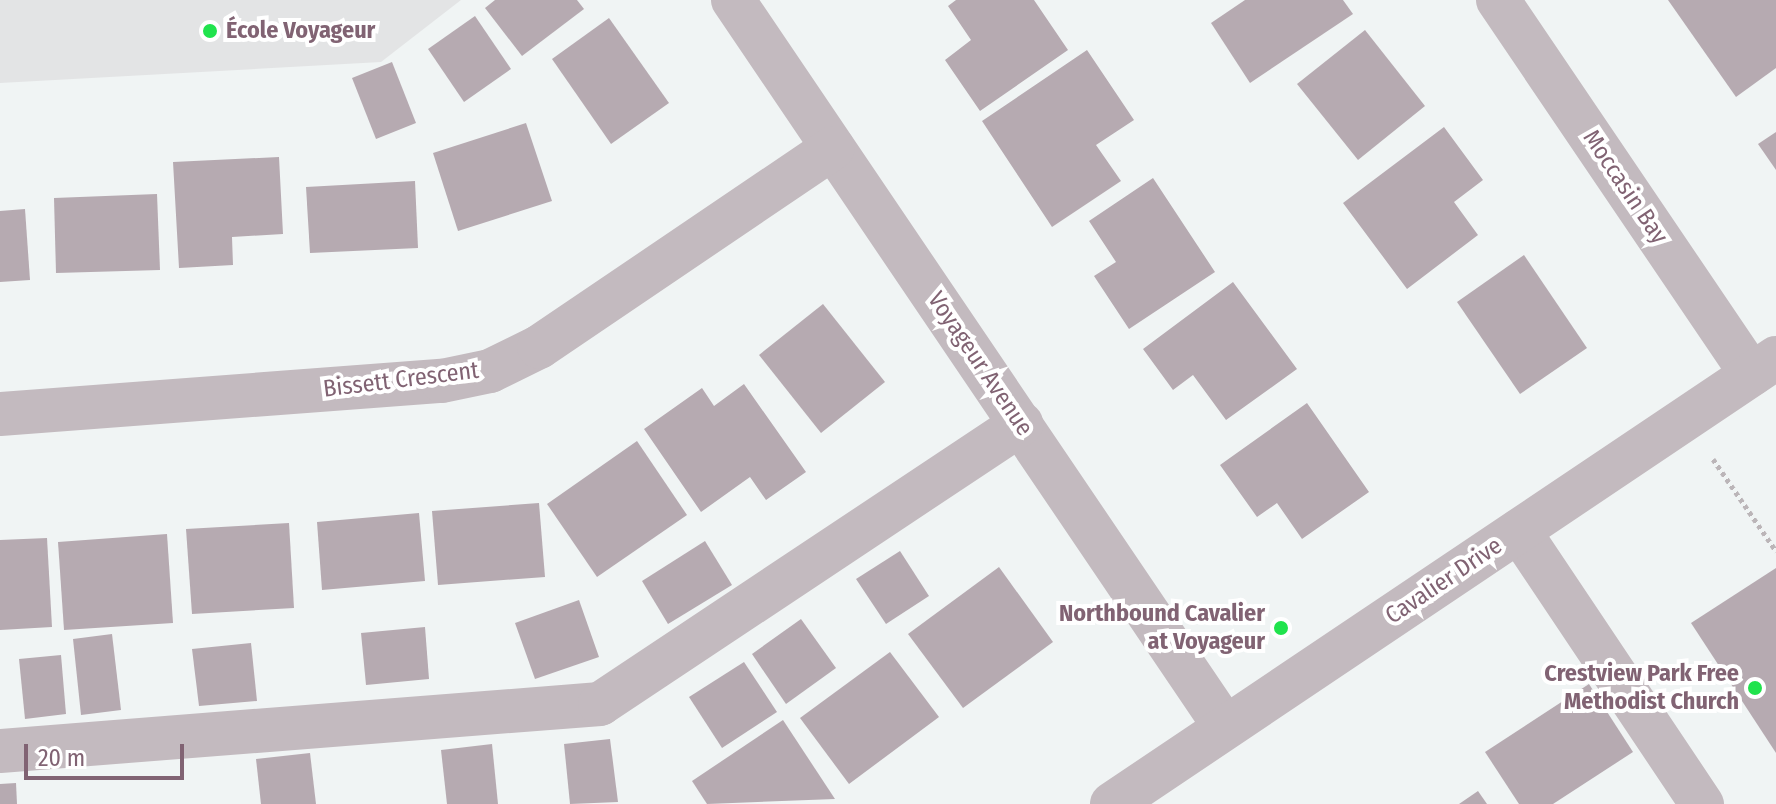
<!DOCTYPE html>
<meta charset="utf-8">
<style>
body{margin:0}
#map{position:relative;width:1776px;height:804px;overflow:hidden;background:#f0f4f4;font-family:"Fira Sans Condensed",sans-serif}
div>[style]{position:absolute}
.built>*{inset:0;background:#e3e4e5}
.building>*{inset:0;background:#b6aab1}
.path>*{height:5px;margin-top:-2.5px;transform-origin:0;background:repeating-linear-gradient(90deg,#bbb5b8 0 4px,transparent 0 8px)}
.minor>*{height:44px;margin:-22px;padding:0 22px;transform-origin:22px;border-radius:22px;background:#c3babf}
.dots>*{width:22px;height:22px;translate:-50% -50%;box-sizing:border-box;border:4px solid #fff;border-radius:50%}
span{translate:-50% -50%;white-space:nowrap;text-align:center;line-height:1.15;-webkit-text-stroke:8px #fff;paint-order:stroke}
.poi-label{font-size:24px;color:#816373;font-weight:700}
.left{translate:0 -50%;text-align:left}
.right{translate:-100% -50%;text-align:right}
.street-label{font-size:24px;color:#816373}
.scale{position:absolute;left:24px;top:744px;width:160px;height:36px;box-sizing:border-box;border:4px solid #816373;border-top:0;padding-left:10px;font-size:24px;line-height:28px;white-space:nowrap;color:#816373;-webkit-text-stroke:6px #fff;paint-order:stroke}
</style>
<div id="map">
<div class="built">
<div style="clip-path:polygon(0 0,461px 0,381px 62px,0 83px)"></div>
</div>
<div class="building">
<div style="clip-path:polygon(495px 0,577px 0,584px 9px,522px 56px,485px 8px)"></div>
<div style="clip-path:polygon(956px 0,1034px 0,1068px 50px,980px 111px,945px 60px,971px 40px,948px 6px)"></div>
<div style="clip-path:polygon(1245px 0,1343px 0,1353px 14px,1250px 83px,1211px 23px)"></div>
<div style="clip-path:polygon(1668px 0,1776px 0,1776px 68px,1736px 97px)"></div>
<div style="clip-path:polygon(475px 16px,511px 69px,464px 102px,428px 49px)"></div>
<div style="clip-path:polygon(609px 18px,669px 103px,611px 144px,552px 59px)"></div>
<div style="clip-path:polygon(1365px 30px,1425px 106px,1358px 160px,1297px 84px)"></div>
<div style="clip-path:polygon(1087px 50px,1134px 120px,1096px 145px,1121px 181px,1052px 227px,982px 121px)"></div>
<div style="clip-path:polygon(392px 62px,416px 123px,376px 139px,352px 78px)"></div>
<div style="clip-path:polygon(526px 123px,552px 201px,458px 231px,433px 153px)"></div>
<div style="clip-path:polygon(1444px 127px,1483px 180px,1454px 202px,1478px 235px,1407px 289px,1343px 203px)"></div>
<div style="clip-path:polygon(1776px 132px,1776px 170px,1758px 144px)"></div>
<div style="clip-path:polygon(279px 157px,283px 234px,232px 237px,233px 265px,179px 268px,173px 162px)"></div>
<div style="clip-path:polygon(1153px 178px,1215px 272px,1129px 329px,1094px 276px,1116px 262px,1089px 221px)"></div>
<div style="clip-path:polygon(415px 181px,418px 248px,310px 253px,306px 187px)"></div>
<div style="clip-path:polygon(157px 194px,160px 270px,56px 273px,54px 198px)"></div>
<div style="clip-path:polygon(25px 209px,30px 280px,0 282px,0 211px)"></div>
<div style="clip-path:polygon(1524px 255px,1587px 348px,1520px 394px,1457px 302px)"></div>
<div style="clip-path:polygon(1233px 282px,1297px 369px,1226px 420px,1193px 375px,1173px 390px,1143px 349px)"></div>
<div style="clip-path:polygon(823px 304px,885px 382px,821px 433px,759px 355px)"></div>
<div style="clip-path:polygon(744px 384px,806px 472px,766px 500px,750px 477px,701px 512px,644px 429px,702px 388px,714px 406px)"></div>
<div style="clip-path:polygon(1307px 403px,1369px 492px,1302px 539px,1277px 503px,1257px 517px,1220px 465px)"></div>
<div style="clip-path:polygon(637px 441px,687px 515px,597px 577px,547px 504px)"></div>
<div style="clip-path:polygon(539px 503px,545px 577px,438px 585px,432px 511px)"></div>
<div style="clip-path:polygon(419px 513px,425px 581px,322px 590px,317px 522px)"></div>
<div style="clip-path:polygon(289px 523px,294px 608px,192px 614px,186px 529px)"></div>
<div style="clip-path:polygon(167px 534px,173px 623px,64px 630px,58px 542px)"></div>
<div style="clip-path:polygon(47px 538px,52px 627px,0 630px,0 540px)"></div>
<div style="clip-path:polygon(705px 541px,732px 585px,668px 624px,642px 581px)"></div>
<div style="clip-path:polygon(900px 551px,929px 596px,886px 624px,856px 579px)"></div>
<div style="clip-path:polygon(999px 567px,1053px 642px,963px 708px,908px 634px)"></div>
<div style="clip-path:polygon(1776px 568px,1776px 753px,1691px 623px)"></div>
<div style="clip-path:polygon(579px 600px,599px 657px,535px 679px,515px 623px)"></div>
<div style="clip-path:polygon(801px 619px,836px 668px,786px 704px,752px 654px)"></div>
<div style="clip-path:polygon(425px 627px,429px 679px,366px 685px,361px 633px)"></div>
<div style="clip-path:polygon(112px 634px,121px 710px,81px 715px,73px 639px)"></div>
<div style="clip-path:polygon(251px 643px,257px 701px,199px 706px,192px 649px)"></div>
<div style="clip-path:polygon(890px 652px,939px 717px,849px 784px,800px 718px)"></div>
<div style="clip-path:polygon(61px 655px,66px 714px,25px 719px,19px 659px)"></div>
<div style="clip-path:polygon(744px 662px,777px 712px,722px 748px,689px 697px)"></div>
<div style="clip-path:polygon(1589px 684px,1633px 752px,1553px 804px,1519px 804px,1485px 752px)"></div>
<div style="clip-path:polygon(783px 720px,835px 799px,707px 804px,692px 781px)"></div>
<div style="clip-path:polygon(610px 739px,618px 802px,570px 804px,564px 744px)"></div>
<div style="clip-path:polygon(492px 744px,498px 804px,447px 804px,441px 750px)"></div>
<div style="clip-path:polygon(310px 753px,316px 804px,261px 804px,256px 759px)"></div>
<div style="clip-path:polygon(16px 783px,17px 804px,0 804px,0 784px)"></div>
<div style="clip-path:polygon(1478px 791px,1487px 804px,1459px 804px)"></div>
</div>
<div class="path">
<div style="left:1713px;top:459px;width:112px;rotate:55.6deg"></div>
</div>
<div class="minor">
<div style="left:733px;top:0;width:878px;rotate:55.91deg"></div>
<div style="left:1498px;top:0;width:452px;rotate:55.9deg"></div>
<div style="left:0;top:414px;width:443px;rotate:-4.3deg"></div>
<div style="left:442px;top:381px;width:49px;rotate:-11.8deg"></div>
<div style="left:490px;top:371px;width:55px;rotate:-26.1deg"></div>
<div style="left:539px;top:347px;width:355px;rotate:-34.1deg"></div>
<div style="left:1519px;top:531px;width:329px;rotate:56.2deg"></div>
<div style="left:0;top:751px;width:602px;rotate:-4.48deg"></div>
<div style="left:600px;top:704px;width:506px;rotate:-33.63deg"></div>
<div style="left:1112px;top:804px;width:800px;rotate:-33.89deg"></div>
</div>
<div class="dots">
<div style="left:210px;top:31px;background:#20e34d"></div>
<div style="left:1281px;top:628px;background:#20e34d"></div>
<div style="left:1755px;top:688px;background:#20e34d"></div>
</div>
<div class="poi-label">
<span class="left" style="left:226px;top:31px">École Voyageur</span>
<span class="right" style="left:1265px;top:628px">Northbound Cavalier<br>at Voyageur</span>
<span class="right" style="left:1739px;top:688px">Crestview Park Free<br>Methodist Church</span>
</div>
<div class="street-label">
<span style="left:1625px;top:187px;rotate:56deg">Moccasin Bay</span>
<span style="left:980px;top:364px;rotate:56deg">Voyageur Avenue</span>
<span style="left:401px;top:380px;rotate:-7deg">Bissett Crescent</span>
<span style="left:1444px;top:581px;rotate:-34deg">Cavalier Drive</span>
</div>
<div class="scale">20 m</div>
</div>
